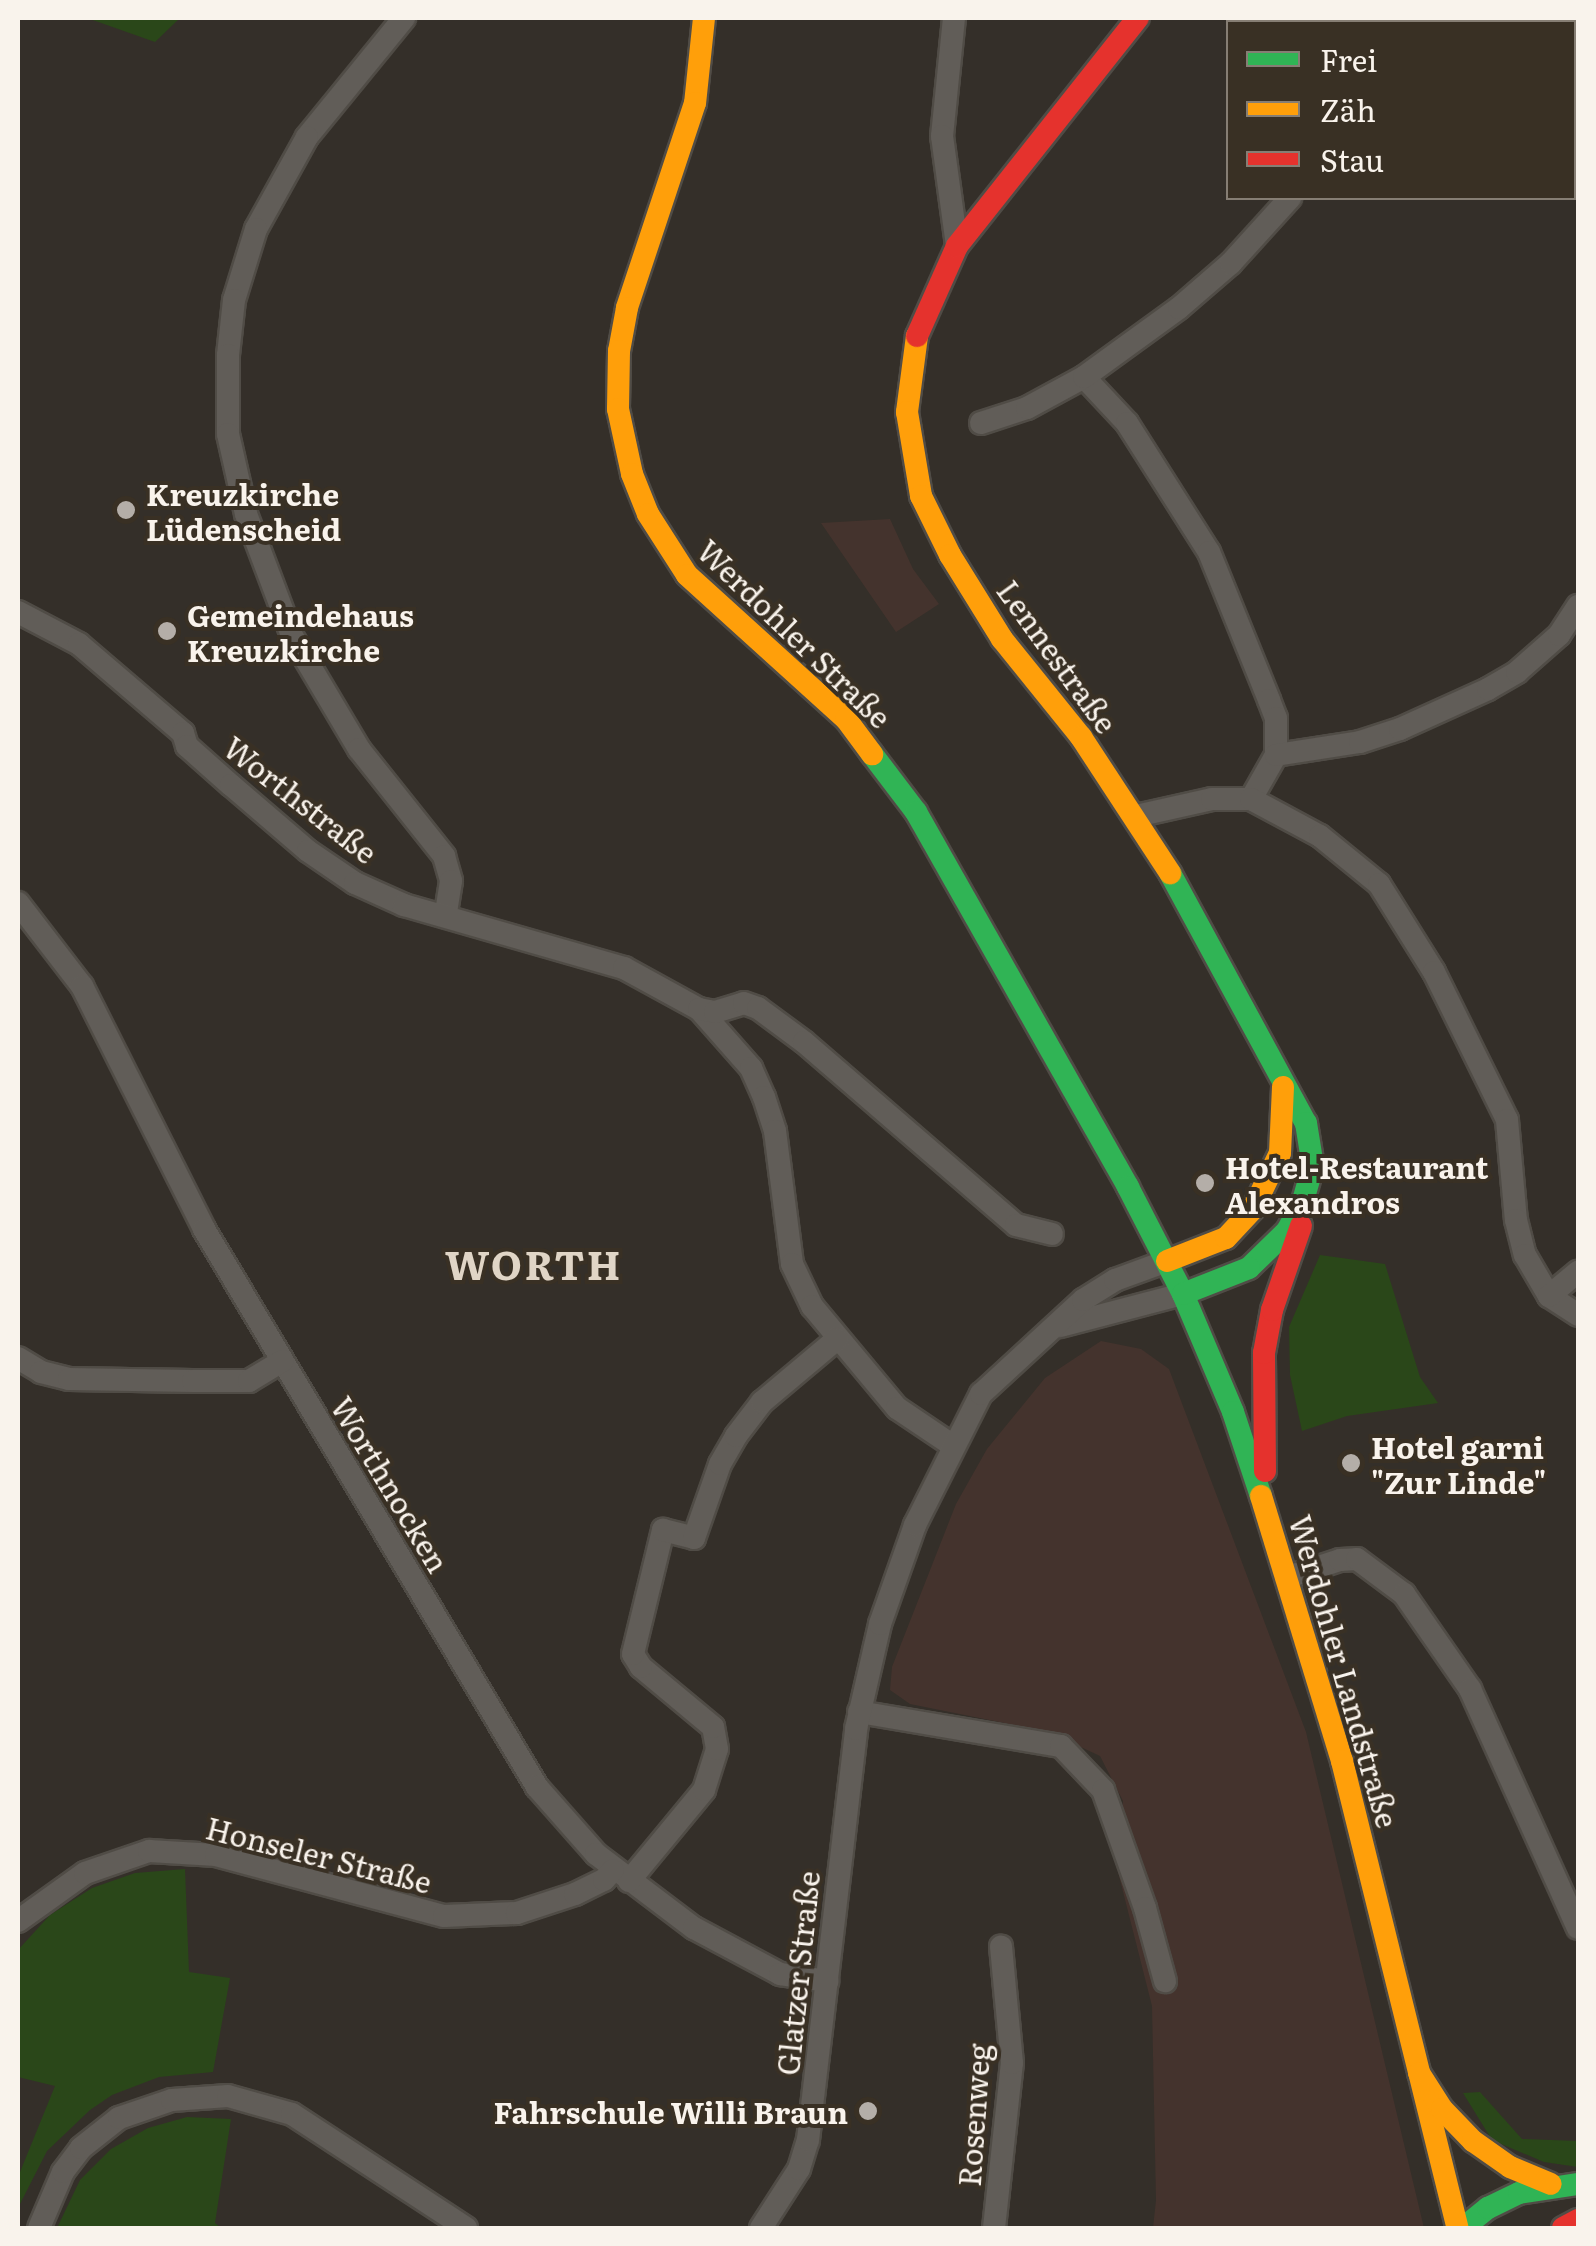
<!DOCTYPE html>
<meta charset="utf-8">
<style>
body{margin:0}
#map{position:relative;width:1596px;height:2246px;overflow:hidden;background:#342f29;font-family:Literata,serif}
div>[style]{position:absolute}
.commercial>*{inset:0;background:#44332d}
.green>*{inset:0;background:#2a4719}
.roads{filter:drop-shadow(2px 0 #504c46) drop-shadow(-2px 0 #504c46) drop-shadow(0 2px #504c46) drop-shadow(0 -2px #504c46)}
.street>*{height:22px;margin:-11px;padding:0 11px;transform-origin:11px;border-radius:11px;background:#615d58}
.fast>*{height:22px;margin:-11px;padding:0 11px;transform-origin:11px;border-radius:11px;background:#30b455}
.slow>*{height:22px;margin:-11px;padding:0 11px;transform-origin:11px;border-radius:11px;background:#ff9f0a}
.jam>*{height:22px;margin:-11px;padding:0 11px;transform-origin:11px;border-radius:11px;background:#e5322d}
.dots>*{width:28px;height:28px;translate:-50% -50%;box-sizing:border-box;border:5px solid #393024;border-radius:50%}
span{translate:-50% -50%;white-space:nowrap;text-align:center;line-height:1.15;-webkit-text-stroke:8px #393024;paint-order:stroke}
.poi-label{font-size:30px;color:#f9f3ec;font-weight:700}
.left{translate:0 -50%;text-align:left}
.right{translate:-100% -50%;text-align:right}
.street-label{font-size:30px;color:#f9f3ec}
.district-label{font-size:40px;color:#e0d5c6;font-weight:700;letter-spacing:2.5px}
.frame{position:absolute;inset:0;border:20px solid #f9f3ec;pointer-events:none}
.legend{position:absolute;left:1226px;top:20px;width:350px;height:180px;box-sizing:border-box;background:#393024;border:2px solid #867e74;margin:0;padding:12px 18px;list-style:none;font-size:30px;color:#f9f3ec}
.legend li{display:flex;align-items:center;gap:20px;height:50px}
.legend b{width:50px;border:2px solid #867e74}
</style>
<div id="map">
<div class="commercial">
<div style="clip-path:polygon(890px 519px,913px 569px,939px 604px,896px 632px,821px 523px)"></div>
<div style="clip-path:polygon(1101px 1341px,1141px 1349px,1169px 1369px,1306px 1732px,1424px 2228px,1153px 2228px,1156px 2200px,1152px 2006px,1115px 1860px,1123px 1801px,1100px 1756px,1049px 1732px,910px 1704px,890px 1690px,892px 1667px,956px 1504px,987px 1449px,1045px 1378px)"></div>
</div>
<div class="green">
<div style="clip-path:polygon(87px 18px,180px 18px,155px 42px)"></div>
<div style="clip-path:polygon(1320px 1255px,1385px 1264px,1420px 1377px,1438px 1403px,1347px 1416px,1302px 1431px,1290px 1375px,1289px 1327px)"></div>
<div style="clip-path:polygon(185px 1869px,189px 1972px,230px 1978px,213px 2072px,159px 2077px,112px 2095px,90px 2110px,47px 2151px,18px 2208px,18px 2177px,55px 2086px,18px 2077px,18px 1950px,50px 1915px,92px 1888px,135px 1873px)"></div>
<div style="clip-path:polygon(1480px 2092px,1522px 2139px,1578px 2141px,1578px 2167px,1544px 2162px,1492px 2140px,1463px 2093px)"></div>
<div style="clip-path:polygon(187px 2117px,231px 2119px,215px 2223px,221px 2228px,57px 2228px,80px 2180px,111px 2149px,148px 2128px)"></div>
</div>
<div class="roads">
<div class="street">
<div style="left:404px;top:18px;width:154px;rotate:129.2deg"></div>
<div style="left:307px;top:137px;width:105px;rotate:119deg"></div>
<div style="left:256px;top:229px;width:74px;rotate:107.2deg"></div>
<div style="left:234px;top:300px;width:55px;rotate:96.2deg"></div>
<div style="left:228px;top:355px;width:79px;rotate:90deg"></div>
<div style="left:228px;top:434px;width:82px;rotate:77.3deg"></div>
<div style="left:246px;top:514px;width:130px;rotate:69.3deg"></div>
<div style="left:292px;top:636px;width:131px;rotate:59.3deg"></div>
<div style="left:359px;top:749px;width:137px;rotate:51.5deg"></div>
<div style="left:444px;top:856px;width:26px;rotate:74deg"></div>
<div style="left:451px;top:881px;width:32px;rotate:99deg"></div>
<div style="left:954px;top:18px;width:119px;rotate:95.8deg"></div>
<div style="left:942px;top:136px;width:111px;rotate:82.2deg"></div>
<div style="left:1277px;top:18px;width:12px;rotate:20deg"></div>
<div style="left:1387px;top:22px;width:4px;rotate:-63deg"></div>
<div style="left:1084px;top:377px;width:63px;rotate:46.9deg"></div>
<div style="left:1127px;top:423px;width:153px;rotate:57.6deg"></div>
<div style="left:1209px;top:552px;width:160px;rotate:67.9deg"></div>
<div style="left:1269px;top:700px;width:19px;rotate:69deg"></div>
<div style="left:1276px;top:718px;width:37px;rotate:90deg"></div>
<div style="left:1276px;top:755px;width:51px;rotate:119.6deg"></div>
<div style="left:981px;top:423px;width:48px;rotate:-18.1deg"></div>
<div style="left:1027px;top:408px;width:65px;rotate:-28.5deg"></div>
<div style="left:1084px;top:377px;width:117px;rotate:-36deg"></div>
<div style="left:1179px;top:308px;width:69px;rotate:-40.9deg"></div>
<div style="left:1231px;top:263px;width:88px;rotate:-47.8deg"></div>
<div style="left:18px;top:612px;width:69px;rotate:27.7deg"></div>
<div style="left:79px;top:644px;width:137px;rotate:40.6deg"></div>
<div style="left:183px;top:733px;width:14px;rotate:73deg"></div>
<div style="left:187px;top:746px;width:59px;rotate:41.6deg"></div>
<div style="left:231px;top:785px;width:101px;rotate:40.6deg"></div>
<div style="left:308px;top:851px;width:57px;rotate:34.2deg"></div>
<div style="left:355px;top:883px;width:54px;rotate:24.2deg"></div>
<div style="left:404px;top:905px;width:229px;rotate:16deg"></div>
<div style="left:624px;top:968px;width:85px;rotate:28.7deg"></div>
<div style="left:699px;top:1009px;width:79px;rotate:48.6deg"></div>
<div style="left:751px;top:1068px;width:32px;rotate:66deg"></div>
<div style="left:764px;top:1097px;width:36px;rotate:72deg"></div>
<div style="left:775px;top:1131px;width:134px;rotate:82.7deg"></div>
<div style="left:792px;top:1264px;width:47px;rotate:64.5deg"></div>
<div style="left:812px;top:1306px;width:133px;rotate:50.2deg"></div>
<div style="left:897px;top:1408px;width:66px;rotate:33.9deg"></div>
<div style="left:1276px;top:755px;width:85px;rotate:-8.8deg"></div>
<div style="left:1360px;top:742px;width:42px;rotate:-18deg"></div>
<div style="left:1400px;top:729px;width:97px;rotate:-24.4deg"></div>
<div style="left:1488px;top:689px;width:34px;rotate:-30deg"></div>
<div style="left:1517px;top:672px;width:56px;rotate:-41.4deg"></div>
<div style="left:1559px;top:635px;width:35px;rotate:-57deg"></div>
<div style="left:1136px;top:816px;width:78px;rotate:-12.6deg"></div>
<div style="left:1212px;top:799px;width:39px"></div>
<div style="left:1251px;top:799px;width:78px;rotate:28.2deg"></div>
<div style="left:1320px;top:836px;width:76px;rotate:39.1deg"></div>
<div style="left:1379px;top:884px;width:104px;rotate:58deg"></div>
<div style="left:1434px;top:972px;width:165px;rotate:63.7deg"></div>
<div style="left:1507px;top:1120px;width:100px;rotate:84.9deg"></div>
<div style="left:1516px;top:1220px;width:36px;rotate:76deg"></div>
<div style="left:1525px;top:1255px;width:48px;rotate:59.7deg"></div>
<div style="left:1549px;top:1296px;width:35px;rotate:33deg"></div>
<div style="left:18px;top:903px;width:105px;rotate:52.4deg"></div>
<div style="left:82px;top:986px;width:272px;rotate:63.3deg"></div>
<div style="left:204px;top:1229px;width:650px;rotate:59.17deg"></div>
<div style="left:537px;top:1787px;width:89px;rotate:48.6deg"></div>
<div style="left:596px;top:1854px;width:123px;rotate:37.1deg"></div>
<div style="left:694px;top:1928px;width:98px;rotate:28.1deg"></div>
<div style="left:780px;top:1974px;width:48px;rotate:8.5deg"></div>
<div style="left:699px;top:1009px;width:16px;rotate:11deg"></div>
<div style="left:715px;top:1012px;width:30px;rotate:-17deg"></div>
<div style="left:744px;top:1003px;width:15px;rotate:20deg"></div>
<div style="left:758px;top:1008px;width:57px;rotate:36.5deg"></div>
<div style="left:804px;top:1042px;width:280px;rotate:40.8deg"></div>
<div style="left:1016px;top:1225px;width:37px;rotate:14deg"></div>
<div style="left:1549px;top:1296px;width:38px;rotate:-40deg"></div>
<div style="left:1060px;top:1326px;width:127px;rotate:-14.6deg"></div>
<div style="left:18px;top:1358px;width:27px;rotate:31deg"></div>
<div style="left:41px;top:1372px;width:29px;rotate:14deg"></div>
<div style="left:69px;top:1379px;width:124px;rotate:0.9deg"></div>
<div style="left:193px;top:1381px;width:56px"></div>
<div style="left:249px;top:1381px;width:39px;rotate:-31deg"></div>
<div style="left:1288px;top:1577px;width:55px;rotate:-18.1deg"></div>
<div style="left:1340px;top:1560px;width:17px;rotate:-3deg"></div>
<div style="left:1357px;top:1559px;width:59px;rotate:36.7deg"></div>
<div style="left:1404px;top:1594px;width:116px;rotate:55.2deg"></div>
<div style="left:1470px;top:1689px;width:262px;rotate:65.7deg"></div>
<div style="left:859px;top:1712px;width:205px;rotate:9.6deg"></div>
<div style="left:1061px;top:1746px;width:61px;rotate:46.3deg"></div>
<div style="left:1103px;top:1790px;width:125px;rotate:70.4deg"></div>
<div style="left:1145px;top:1908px;width:76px;rotate:74.7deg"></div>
<div style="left:629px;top:1881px;width:118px;rotate:-50.5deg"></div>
<div style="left:704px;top:1790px;width:43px;rotate:-72.4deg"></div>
<div style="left:717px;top:1749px;width:22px;rotate:-100deg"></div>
<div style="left:713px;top:1727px;width:94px;rotate:-140.2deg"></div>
<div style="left:641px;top:1667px;width:15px;rotate:-122deg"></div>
<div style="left:633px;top:1654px;width:128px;rotate:-76.4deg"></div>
<div style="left:663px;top:1530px;width:32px;rotate:14deg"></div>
<div style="left:694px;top:1538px;width:78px;rotate:-70.6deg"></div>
<div style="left:720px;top:1464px;width:32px;rotate:-60deg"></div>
<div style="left:736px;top:1436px;width:43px;rotate:-52.6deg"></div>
<div style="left:762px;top:1402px;width:98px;rotate:-40deg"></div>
<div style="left:18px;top:1921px;width:82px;rotate:-35.6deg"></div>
<div style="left:85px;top:1873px;width:68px;rotate:-19deg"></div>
<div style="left:149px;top:1851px;width:67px;rotate:3.4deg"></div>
<div style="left:216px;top:1855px;width:236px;rotate:15deg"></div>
<div style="left:444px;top:1916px;width:73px;rotate:-2.4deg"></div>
<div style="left:517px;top:1913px;width:61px;rotate:-18.1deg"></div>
<div style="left:575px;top:1894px;width:32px;rotate:-26deg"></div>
<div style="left:604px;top:1880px;width:13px;rotate:-48deg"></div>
<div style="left:39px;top:2228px;width:61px;rotate:-66.8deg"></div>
<div style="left:63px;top:2172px;width:30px;rotate:-53deg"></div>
<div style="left:81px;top:2148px;width:48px;rotate:-38.3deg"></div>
<div style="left:119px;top:2118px;width:56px;rotate:-18.8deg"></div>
<div style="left:172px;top:2100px;width:56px;rotate:-4.1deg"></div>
<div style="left:228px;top:2096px;width:66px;rotate:15.7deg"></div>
<div style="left:292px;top:2114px;width:208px;rotate:33.2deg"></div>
<div style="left:761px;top:2228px;width:70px;rotate:-57.2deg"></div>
<div style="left:799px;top:2169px;width:30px;rotate:-73deg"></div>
<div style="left:808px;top:2140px;width:414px;rotate:-83.3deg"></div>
<div style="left:856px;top:1729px;width:108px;rotate:-77.1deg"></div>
<div style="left:880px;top:1624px;width:105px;rotate:-70.5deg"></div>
<div style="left:915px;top:1525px;width:147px;rotate:-63.3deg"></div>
<div style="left:981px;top:1394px;width:139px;rotate:-42.7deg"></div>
<div style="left:1083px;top:1300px;width:38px;rotate:-32deg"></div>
<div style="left:1115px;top:1280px;width:55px;rotate:-20.1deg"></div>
<div style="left:994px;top:2228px;width:166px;rotate:-83.8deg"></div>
<div style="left:1012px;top:2063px;width:117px;rotate:-95.4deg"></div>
</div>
<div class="fast">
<div style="left:872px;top:754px;width:73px;rotate:52.8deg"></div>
<div style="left:916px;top:812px;width:431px;rotate:60.5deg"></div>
<div style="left:1128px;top:1187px;width:120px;rotate:62.8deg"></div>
<div style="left:1183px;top:1294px;width:128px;rotate:67deg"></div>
<div style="left:1233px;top:1412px;width:89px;rotate:71.6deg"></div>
<div style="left:1170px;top:873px;width:285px;rotate:61.5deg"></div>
<div style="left:1306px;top:1123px;width:44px;rotate:80.8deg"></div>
<div style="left:1313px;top:1166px;width:37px;rotate:106deg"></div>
<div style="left:1303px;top:1202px;width:33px;rotate:119deg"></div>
<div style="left:1287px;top:1231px;width:53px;rotate:135.8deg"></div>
<div style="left:1249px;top:1268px;width:71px;rotate:158.5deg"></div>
<div style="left:1463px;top:2228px;width:32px;rotate:-39deg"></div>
<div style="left:1488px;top:2208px;width:34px;rotate:-26deg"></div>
<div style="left:1519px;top:2193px;width:60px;rotate:-8.7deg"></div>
</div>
<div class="slow">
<div style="left:704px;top:18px;width:85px;rotate:96deg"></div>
<div style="left:695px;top:103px;width:216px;rotate:108.4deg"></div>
<div style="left:627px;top:308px;width:44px;rotate:100.5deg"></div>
<div style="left:619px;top:351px;width:58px;rotate:91deg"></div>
<div style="left:618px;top:409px;width:66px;rotate:77.8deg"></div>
<div style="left:632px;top:474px;width:43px;rotate:68.2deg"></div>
<div style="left:648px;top:514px;width:72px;rotate:57.4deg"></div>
<div style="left:687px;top:575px;width:215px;rotate:42.2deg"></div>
<div style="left:846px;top:719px;width:44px;rotate:53.4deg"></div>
<div style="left:917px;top:336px;width:77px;rotate:97.5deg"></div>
<div style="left:907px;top:412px;width:85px;rotate:80.5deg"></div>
<div style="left:921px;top:496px;width:66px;rotate:63.8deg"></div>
<div style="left:950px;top:555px;width:99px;rotate:58.2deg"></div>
<div style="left:1002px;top:639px;width:126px;rotate:51.1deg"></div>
<div style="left:1081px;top:737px;width:163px;rotate:56.8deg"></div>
<div style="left:1167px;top:1261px;width:63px;rotate:-21.3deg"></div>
<div style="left:1226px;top:1238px;width:40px;rotate:-47deg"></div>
<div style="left:1253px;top:1209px;width:62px;rotate:-64.3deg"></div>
<div style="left:1280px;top:1153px;width:66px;rotate:-87.4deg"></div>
<div style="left:1261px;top:1496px;width:277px;rotate:73deg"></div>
<div style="left:1342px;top:1761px;width:481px;rotate:76.1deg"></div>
<div style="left:1419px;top:2073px;width:43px;rotate:57.4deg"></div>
<div style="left:1442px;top:2109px;width:45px;rotate:45.9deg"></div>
<div style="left:1473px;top:2141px;width:45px;rotate:35.1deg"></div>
<div style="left:1510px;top:2167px;width:44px;rotate:22.5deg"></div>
</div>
<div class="jam">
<div style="left:917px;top:336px;width:98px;rotate:-66deg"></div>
<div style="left:957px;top:246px;width:291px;rotate:-51.6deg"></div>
<div style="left:1265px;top:1471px;width:118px;rotate:-90.5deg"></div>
<div style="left:1264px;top:1353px;width:44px;rotate:-79.5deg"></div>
<div style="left:1272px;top:1310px;width:89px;rotate:-71deg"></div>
<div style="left:1563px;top:2228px;width:17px;rotate:-28deg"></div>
</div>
</div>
<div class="dots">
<div style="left:126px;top:510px;background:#b4aea8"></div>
<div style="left:167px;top:631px;background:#b4aea8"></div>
<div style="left:1205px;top:1183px;background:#b4aea8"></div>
<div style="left:1351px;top:1463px;background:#b4aea8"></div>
<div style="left:868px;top:2111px;background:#b4aea8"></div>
</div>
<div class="poi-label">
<span class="left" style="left:146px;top:510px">Kreuzkirche<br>Lüdenscheid</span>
<span class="left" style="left:187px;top:631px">Gemeindehaus<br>Kreuzkirche</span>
<span class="left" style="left:1225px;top:1183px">Hotel-Restaurant<br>Alexandros</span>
<span class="left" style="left:1371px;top:1463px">Hotel garni<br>"Zur Linde"</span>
<span class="right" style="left:848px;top:2111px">Fahrschule Willi Braun</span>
</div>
<div class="street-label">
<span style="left:795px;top:633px;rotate:44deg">Werdohler Straße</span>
<span style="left:1058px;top:656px;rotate:54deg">Lennestraße</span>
<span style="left:301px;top:799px;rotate:38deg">Worthstraße</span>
<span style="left:391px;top:1484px;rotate:59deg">Worthnocken</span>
<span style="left:1345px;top:1671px;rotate:74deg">Werdohler Landstraße</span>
<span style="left:319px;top:1854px;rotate:14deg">Honseler Straße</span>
<span style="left:797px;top:1973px;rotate:-84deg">Glatzer Straße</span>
<span style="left:973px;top:2115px;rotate:-86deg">Rosenweg</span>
</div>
<div class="district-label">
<span style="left:534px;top:1263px">WORTH</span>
</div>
<div class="frame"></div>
<ul class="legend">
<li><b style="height:12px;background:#30b455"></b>Frei</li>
<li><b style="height:12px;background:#ff9f0a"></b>Zäh</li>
<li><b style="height:12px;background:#e5322d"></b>Stau</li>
</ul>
</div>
